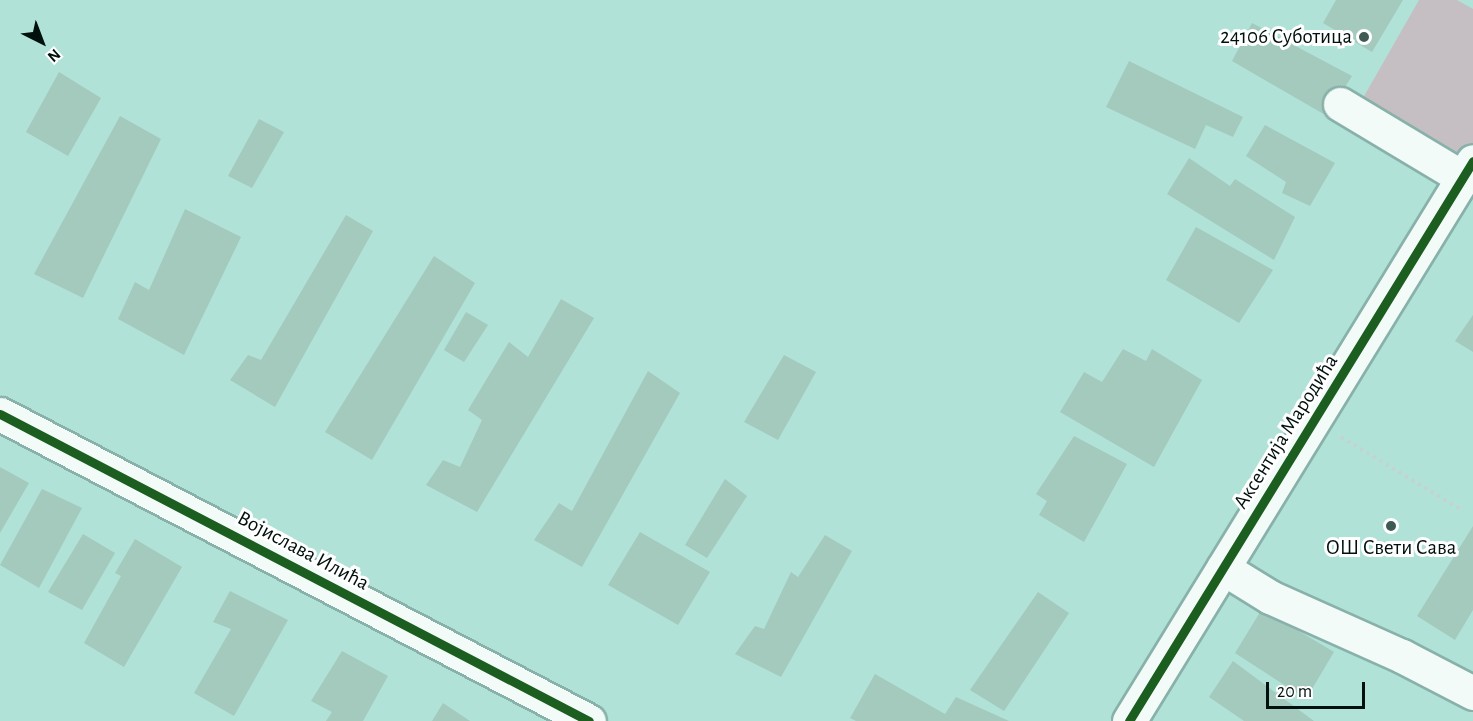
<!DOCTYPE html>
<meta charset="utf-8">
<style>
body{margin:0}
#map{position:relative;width:1473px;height:721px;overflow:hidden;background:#b0e2d8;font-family:"Alegreya Sans",sans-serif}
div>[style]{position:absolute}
.green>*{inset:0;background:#c5bfc3}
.building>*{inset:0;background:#a4c9bd}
.path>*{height:4px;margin-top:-2px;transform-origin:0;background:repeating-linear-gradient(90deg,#c4d3d0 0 3px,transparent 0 7.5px)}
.roads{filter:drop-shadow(2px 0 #88b1a9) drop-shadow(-2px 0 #88b1a9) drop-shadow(0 2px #88b1a9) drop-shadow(0 -2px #88b1a9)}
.minor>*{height:33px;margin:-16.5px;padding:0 16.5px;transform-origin:16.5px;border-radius:16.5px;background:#f3fbf9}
.cycleway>*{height:9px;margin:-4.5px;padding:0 4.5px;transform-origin:4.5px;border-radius:4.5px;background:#1b5e20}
.dots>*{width:16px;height:16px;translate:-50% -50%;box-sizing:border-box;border:3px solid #fff;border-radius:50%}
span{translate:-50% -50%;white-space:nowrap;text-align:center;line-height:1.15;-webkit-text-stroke:6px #fff;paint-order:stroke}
.poi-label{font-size:21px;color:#00110d}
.right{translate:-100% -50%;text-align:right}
.street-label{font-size:21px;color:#00110d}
.north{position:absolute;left:12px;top:12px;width:60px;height:60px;-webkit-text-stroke:4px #fff;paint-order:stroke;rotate:138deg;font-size:16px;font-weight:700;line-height:24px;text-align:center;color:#00110d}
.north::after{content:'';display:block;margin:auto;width:21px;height:27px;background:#00110d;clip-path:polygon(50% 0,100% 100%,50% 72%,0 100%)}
.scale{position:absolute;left:1266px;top:682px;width:99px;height:27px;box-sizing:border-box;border:3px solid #00110d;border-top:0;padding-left:8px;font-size:18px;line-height:21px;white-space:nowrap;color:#00110d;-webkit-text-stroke:4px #fff;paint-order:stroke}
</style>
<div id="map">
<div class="green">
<div style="clip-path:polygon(1419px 0,1457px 0,1473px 9px,1473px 148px,1467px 158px,1363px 98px)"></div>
</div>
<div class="building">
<div style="clip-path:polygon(1336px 0,1403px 0,1372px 52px,1323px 23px)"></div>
<div style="clip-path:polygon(1252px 23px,1352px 76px,1327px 116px,1232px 61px)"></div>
<div style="clip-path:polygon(1129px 61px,1243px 117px,1233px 137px,1206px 125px,1195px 149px,1106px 107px)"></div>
<div style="clip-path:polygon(59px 72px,101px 98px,68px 156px,26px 132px)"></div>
<div style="clip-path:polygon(120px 116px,161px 139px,83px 298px,34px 274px)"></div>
<div style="clip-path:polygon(259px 119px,284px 132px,252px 188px,228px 176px)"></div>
<div style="clip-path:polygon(1265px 125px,1335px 163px,1310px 206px,1282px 193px,1286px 182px,1246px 156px)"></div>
<div style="clip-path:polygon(1189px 158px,1230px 186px,1235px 179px,1295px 217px,1274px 260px,1167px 194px)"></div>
<div style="clip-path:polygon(185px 209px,241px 237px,184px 355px,118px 319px,135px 282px,149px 290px)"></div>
<div style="clip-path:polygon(346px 215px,373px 231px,275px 407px,230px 380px,248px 355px,261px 360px)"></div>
<div style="clip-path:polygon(1196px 227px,1273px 270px,1239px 323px,1166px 280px)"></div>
<div style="clip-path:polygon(434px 256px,475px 283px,372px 460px,325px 432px)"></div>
<div style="clip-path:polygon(561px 299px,594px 318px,477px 512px,426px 485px,443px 460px,460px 467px,482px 420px,468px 410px,509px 342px,528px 357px)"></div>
<div style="clip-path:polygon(466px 312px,488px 325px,464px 362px,444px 350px)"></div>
<div style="clip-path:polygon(1473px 315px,1473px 352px,1455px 341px)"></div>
<div style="clip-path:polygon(1123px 349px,1146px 361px,1152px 349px,1202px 380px,1154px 467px,1060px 412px,1084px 372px,1102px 382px)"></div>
<div style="clip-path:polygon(784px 355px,816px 372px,778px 440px,744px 422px)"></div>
<div style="clip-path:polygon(648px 371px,680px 393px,582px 567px,534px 540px,559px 503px,572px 511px)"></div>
<div style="clip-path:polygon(1074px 436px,1127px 464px,1084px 542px,1039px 515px,1047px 501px,1036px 494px)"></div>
<div style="clip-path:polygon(0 467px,29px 483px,0 533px)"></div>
<div style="clip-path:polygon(725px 479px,747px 496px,707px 558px,685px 545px)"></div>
<div style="clip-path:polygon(42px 489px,82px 508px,39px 588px,0 565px)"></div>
<div style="clip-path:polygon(1473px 526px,1473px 610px,1455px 640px,1417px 616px)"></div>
<div style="clip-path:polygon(640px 532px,710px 572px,678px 625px,608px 585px)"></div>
<div style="clip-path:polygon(83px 534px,115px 553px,82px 610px,48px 592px)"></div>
<div style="clip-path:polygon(825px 535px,852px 551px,781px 677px,735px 654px,755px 626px,764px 629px,791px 572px,798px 577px)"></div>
<div style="clip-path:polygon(135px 539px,182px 567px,124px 667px,84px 643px,121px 576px,115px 573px)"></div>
<div style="clip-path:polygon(230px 591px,288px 620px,234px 716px,194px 693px,231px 629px,213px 622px)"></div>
<div style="clip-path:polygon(1038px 592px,1069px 613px,1004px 711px,970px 690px)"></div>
<div style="clip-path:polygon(1262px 609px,1334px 652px,1306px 699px,1235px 653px)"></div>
<div style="clip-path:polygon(342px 651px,388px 676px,363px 721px,326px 721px,332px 712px,311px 701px)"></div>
<div style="clip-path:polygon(1233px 661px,1314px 721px,1244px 721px,1209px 697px)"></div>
<div style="clip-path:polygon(875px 674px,945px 714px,956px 697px,1009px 721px,856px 721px,850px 718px)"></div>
<div style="clip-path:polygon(443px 703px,470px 721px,432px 721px)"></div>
</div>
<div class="path">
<div style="left:1341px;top:437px;width:143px;rotate:31.2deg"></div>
</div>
<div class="roads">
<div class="minor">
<div style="left:1340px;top:104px;width:144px;rotate:31deg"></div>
<div style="left:0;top:414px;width:664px;rotate:27.53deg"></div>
<div style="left:1223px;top:568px;width:55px;rotate:31.7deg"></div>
<div style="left:1270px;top:597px;width:145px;rotate:24.1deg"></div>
<div style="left:1402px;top:656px;width:80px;rotate:27.5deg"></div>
<div style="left:1129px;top:721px;width:657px;rotate:-58.44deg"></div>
</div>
</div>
<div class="cycleway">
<div style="left:0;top:414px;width:664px;rotate:27.53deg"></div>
<div style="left:1129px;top:721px;width:657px;rotate:-58.44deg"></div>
</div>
<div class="dots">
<div style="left:1364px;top:37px;background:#3e5a54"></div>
<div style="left:1391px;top:526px;background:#3e5a54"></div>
</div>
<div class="poi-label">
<span class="right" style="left:1352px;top:37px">24106 Суботица</span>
<span style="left:1391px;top:548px">ОШ Свети Сава</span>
</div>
<div class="street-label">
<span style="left:1286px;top:432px;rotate:-58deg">Аксентија Мародића</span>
<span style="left:303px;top:551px;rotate:28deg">Војислава Илића</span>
</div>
<div class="north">N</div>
<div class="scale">20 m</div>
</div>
